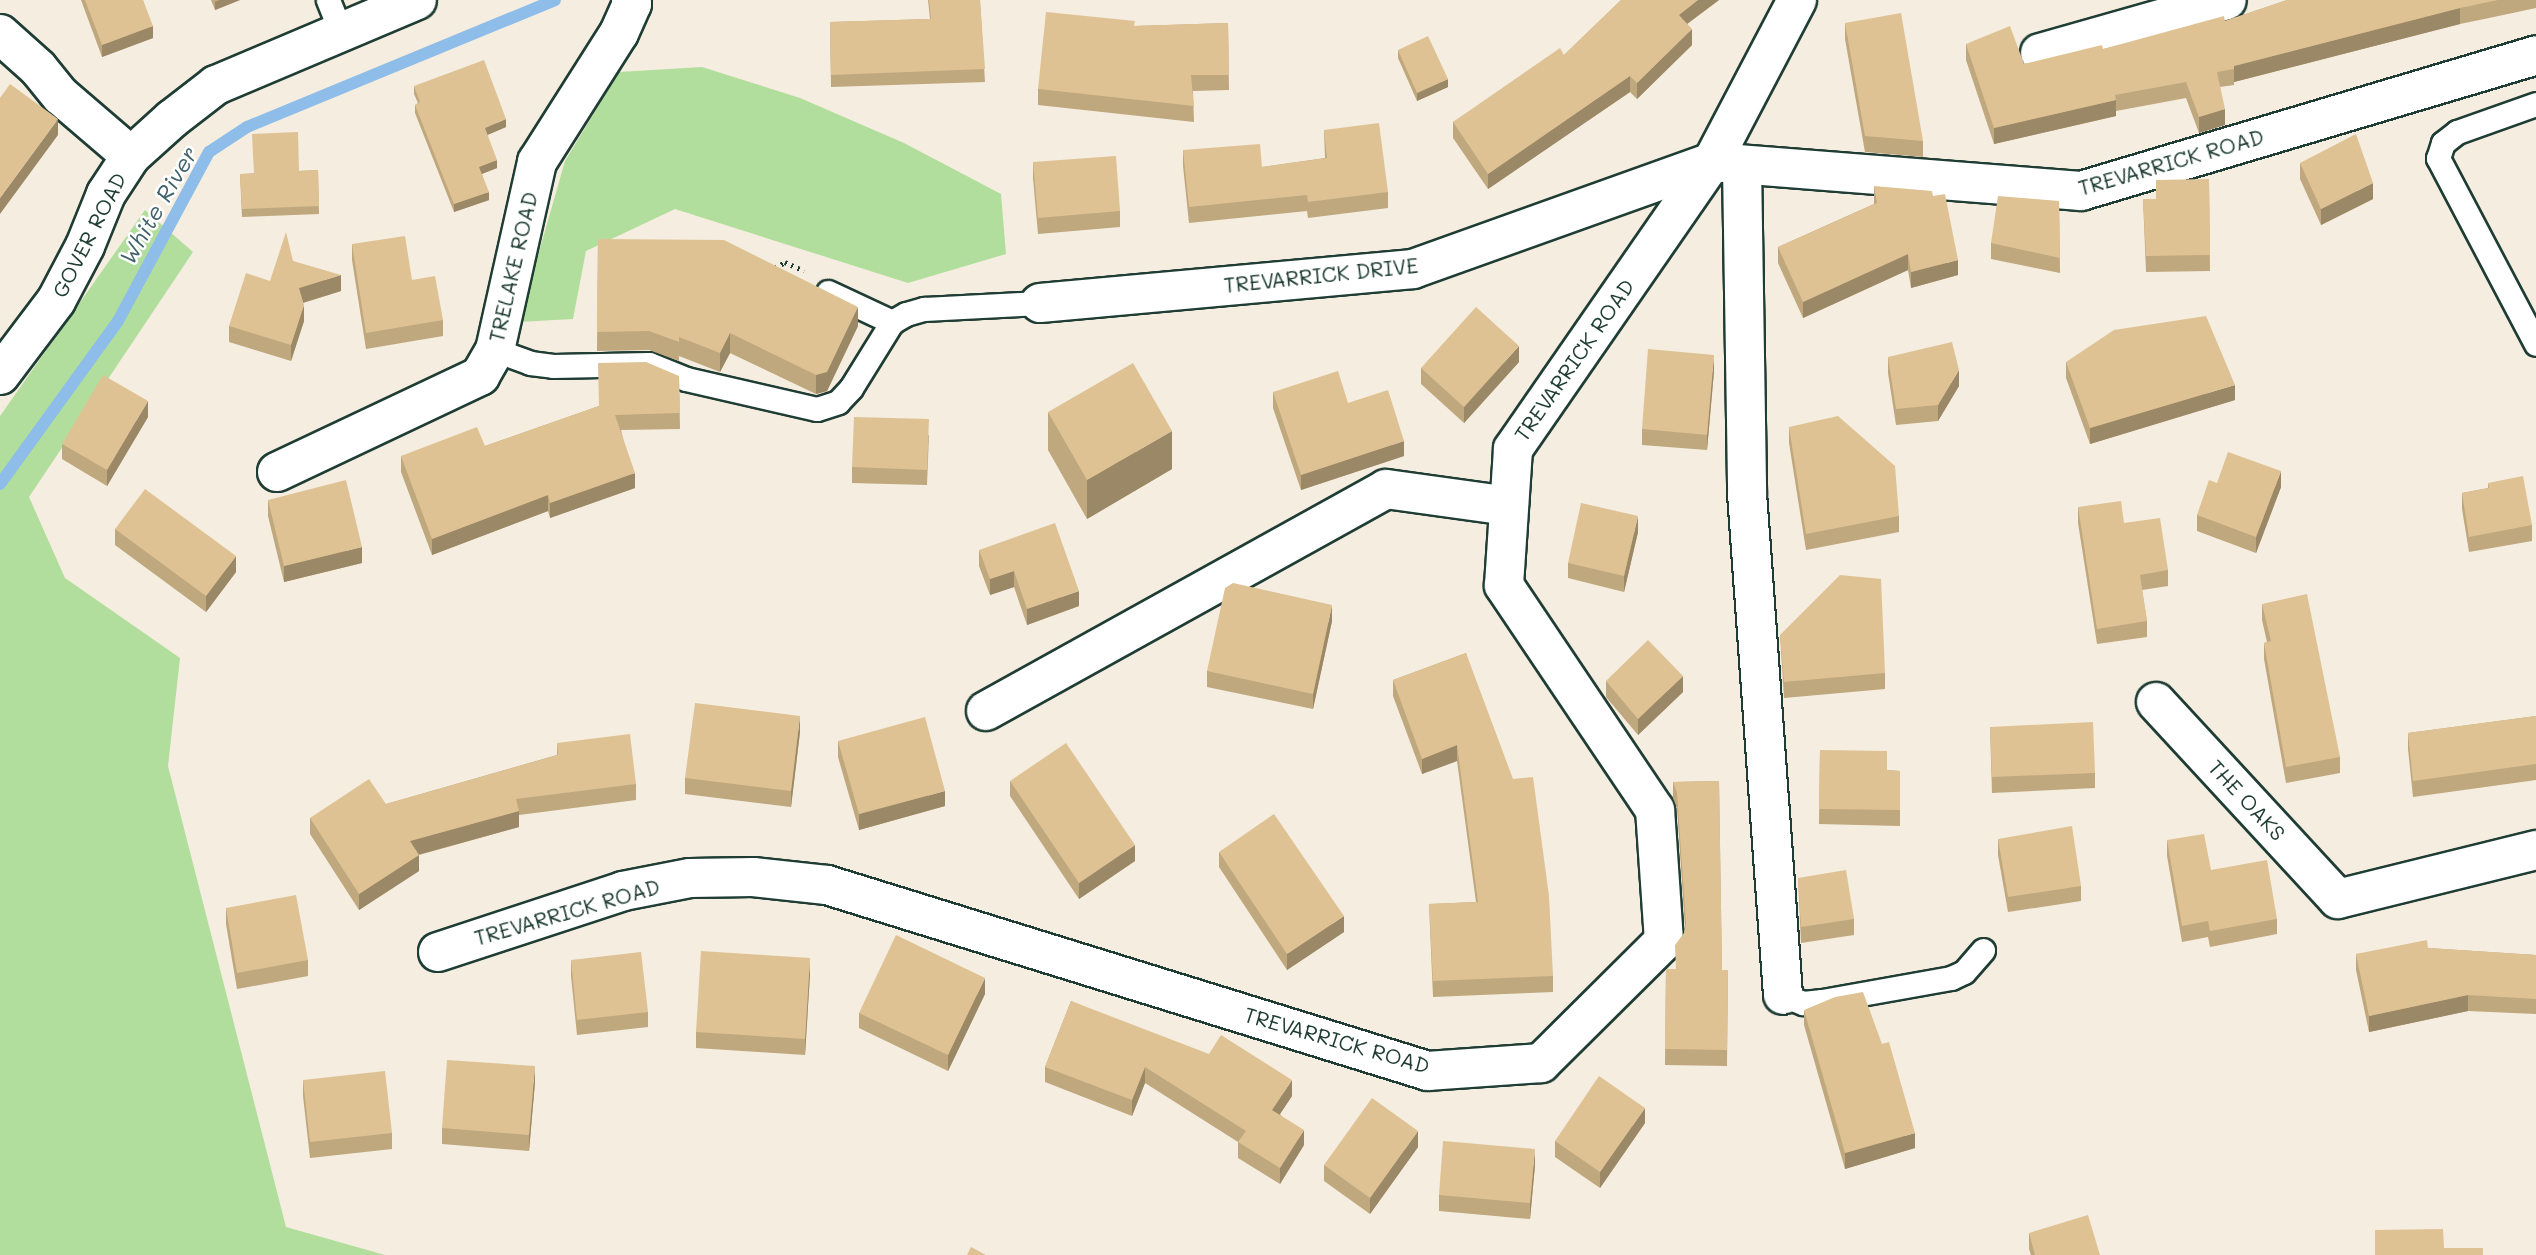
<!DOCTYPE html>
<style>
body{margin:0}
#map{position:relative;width:2536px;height:1255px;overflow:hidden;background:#f5eddf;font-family:Mali,sans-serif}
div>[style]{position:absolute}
.green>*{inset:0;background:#b1de9c}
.stream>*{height:12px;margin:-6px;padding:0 6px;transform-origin:6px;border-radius:6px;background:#8dbde8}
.path>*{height:4.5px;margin-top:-2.25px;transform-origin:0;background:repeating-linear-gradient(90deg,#1f3d34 0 2px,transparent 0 7px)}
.roads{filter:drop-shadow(2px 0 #1f3d34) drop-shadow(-2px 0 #1f3d34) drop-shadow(0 2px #1f3d34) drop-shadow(0 -2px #1f3d34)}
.lane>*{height:23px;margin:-11.5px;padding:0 11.5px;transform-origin:11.5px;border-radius:11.5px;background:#fff}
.street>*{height:38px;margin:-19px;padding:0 19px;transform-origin:19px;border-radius:19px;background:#fff}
.wall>*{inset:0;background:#bfa77e}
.shaded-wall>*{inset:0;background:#9b8867}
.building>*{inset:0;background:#dec293}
span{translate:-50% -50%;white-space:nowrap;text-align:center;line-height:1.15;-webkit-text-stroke:5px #fff;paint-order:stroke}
.street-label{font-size:21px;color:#1f3d34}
.water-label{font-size:23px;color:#40636a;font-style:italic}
</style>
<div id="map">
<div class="green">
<div style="clip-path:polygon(702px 67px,800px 98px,904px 143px,1001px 194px,1006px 254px,908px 283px,675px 209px,586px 251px,573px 319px,519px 322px,565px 161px,619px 72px)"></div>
<div style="clip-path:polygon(145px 210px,193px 252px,29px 497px,65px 578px,180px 658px,168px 766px,286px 1227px,385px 1255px,0 1255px,0 416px)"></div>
</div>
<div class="stream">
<div style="left:0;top:484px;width:201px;rotate:-54.1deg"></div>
<div style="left:118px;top:321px;width:192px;rotate:-61.7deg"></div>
<div style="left:209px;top:152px;width:45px;rotate:-33.3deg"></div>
<div style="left:247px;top:127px;width:333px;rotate:-22.4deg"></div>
</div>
<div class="path">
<div style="left:775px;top:268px;width:12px;rotate:-31deg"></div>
<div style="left:785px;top:262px;width:21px;rotate:25deg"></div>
</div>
<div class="roads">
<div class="lane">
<div style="left:328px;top:0;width:35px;rotate:68deg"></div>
<div style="left:2536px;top:104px;width:84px;rotate:160.5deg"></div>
<div style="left:2457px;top:132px;width:18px;rotate:142deg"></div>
<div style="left:2443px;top:143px;width:16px;rotate:108deg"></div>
<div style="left:2438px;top:158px;width:210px;rotate:62.2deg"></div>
<div style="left:828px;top:292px;width:71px;rotate:25.1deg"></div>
<div style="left:495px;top:350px;width:37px;rotate:20deg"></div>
<div style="left:530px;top:363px;width:23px;rotate:7deg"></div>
<div style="left:553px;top:366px;width:96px;rotate:-1.2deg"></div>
<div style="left:649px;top:364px;width:40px;rotate:22deg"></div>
<div style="left:686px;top:379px;width:134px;rotate:12.9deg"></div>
<div style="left:817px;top:409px;width:22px;rotate:-18deg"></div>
<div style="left:838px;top:402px;width:19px;rotate:-47deg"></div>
<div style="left:851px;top:388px;width:78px;rotate:-58.2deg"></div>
<div style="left:892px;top:322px;width:16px;rotate:-30deg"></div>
<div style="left:906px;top:314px;width:19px;rotate:-16deg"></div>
<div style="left:924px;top:309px;width:116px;rotate:-3deg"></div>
<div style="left:1783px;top:995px;width:22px;rotate:22deg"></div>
<div style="left:1803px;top:1003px;width:19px;rotate:-6deg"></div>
<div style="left:1822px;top:1001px;width:131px;rotate:-10.1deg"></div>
<div style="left:1951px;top:978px;width:14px;rotate:-25deg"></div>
<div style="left:1964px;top:972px;width:29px;rotate:-49deg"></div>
</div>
<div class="street">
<div style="left:0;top:34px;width:51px;rotate:41.8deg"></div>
<div style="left:38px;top:68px;width:36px;rotate:51deg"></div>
<div style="left:61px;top:96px;width:92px;rotate:40.6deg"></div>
<div style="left:2040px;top:53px;width:194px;rotate:-15.8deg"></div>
<div style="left:1742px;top:165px;width:328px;rotate:89.1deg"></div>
<div style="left:1747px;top:493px;width:503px;rotate:85.9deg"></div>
<div style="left:1040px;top:303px;width:375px;rotate:-5.2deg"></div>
<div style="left:1413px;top:269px;width:318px;rotate:-19.7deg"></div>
<div style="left:1712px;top:162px;width:183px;rotate:-62.3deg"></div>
<div style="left:0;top:375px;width:93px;rotate:-52.9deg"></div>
<div style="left:56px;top:301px;width:62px;rotate:-62.2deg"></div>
<div style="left:85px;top:246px;width:56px;rotate:-68deg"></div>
<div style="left:106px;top:194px;width:45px;rotate:-56.7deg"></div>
<div style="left:131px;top:156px;width:55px;rotate:-42.1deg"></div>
<div style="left:172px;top:119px;width:56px;rotate:-37.7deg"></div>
<div style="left:216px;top:85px;width:218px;rotate:-22.9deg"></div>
<div style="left:277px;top:472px;width:225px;rotate:-25.3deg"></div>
<div style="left:480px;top:376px;width:30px;rotate:-60deg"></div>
<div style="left:495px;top:350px;width:193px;rotate:-77.4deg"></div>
<div style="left:537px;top:162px;width:153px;rotate:-57.6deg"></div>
<div style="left:619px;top:33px;width:32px;rotate:-66deg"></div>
<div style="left:632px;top:4px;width:4px;rotate:-104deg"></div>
<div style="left:2156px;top:702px;width:268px;rotate:47.3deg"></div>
<div style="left:2338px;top:899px;width:204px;rotate:-13.9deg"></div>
<div style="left:986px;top:711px;width:457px;rotate:-29deg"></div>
<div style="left:1386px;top:489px;width:124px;rotate:7.9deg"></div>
<div style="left:438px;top:952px;width:195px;rotate:-18.2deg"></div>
<div style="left:623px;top:891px;width:68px;rotate:-11deg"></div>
<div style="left:690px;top:878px;width:63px;rotate:-0.9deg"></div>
<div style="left:753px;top:877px;width:74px;rotate:6.2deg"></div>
<div style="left:827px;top:885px;width:629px;rotate:17.2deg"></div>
<div style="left:1428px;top:1071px;width:113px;rotate:-4deg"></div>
<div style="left:1541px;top:1063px;width:173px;rotate:-44.8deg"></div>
<div style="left:1664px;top:941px;width:131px;rotate:-93.9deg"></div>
<div style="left:1655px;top:810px;width:271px;rotate:-123.9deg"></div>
<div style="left:1504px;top:585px;width:136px;rotate:-86.2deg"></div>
<div style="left:1513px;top:449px;width:349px;rotate:-55.3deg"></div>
<div style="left:1712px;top:162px;width:370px;rotate:4.5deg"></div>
<div style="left:2081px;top:191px;width:475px;rotate:-16.6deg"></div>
</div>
</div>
<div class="wall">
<div style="clip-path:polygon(81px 0,143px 0,153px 38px,102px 57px)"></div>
<div style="clip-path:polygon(211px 0,240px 0,215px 10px)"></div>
<div style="clip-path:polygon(928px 0,980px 0,985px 82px,831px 87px,830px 22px,930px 19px)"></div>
<div style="clip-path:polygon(1621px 0,1719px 0,1687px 24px,1692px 45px,1637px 99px,1630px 92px,1488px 189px,1453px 138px,1453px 122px,1564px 55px)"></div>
<div style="clip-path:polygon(2287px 0,2536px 0,2536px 8px,2460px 24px,2234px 82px,2234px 85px,2220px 87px,2225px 125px,2199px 133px,2186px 98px,2116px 111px,2116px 116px,1994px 144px,1966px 60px,1966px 44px,2024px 64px,2103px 49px,2225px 21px)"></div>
<div style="clip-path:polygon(1228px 23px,1229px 90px,1193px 91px,1194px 122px,1038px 105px,1038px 89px,1135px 26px)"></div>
<div style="clip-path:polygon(1845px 23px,1923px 141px,1923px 157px,1865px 152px,1845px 39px)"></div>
<div style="clip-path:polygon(1398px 50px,1448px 87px,1417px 101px,1398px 58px)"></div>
<div style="clip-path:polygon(414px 86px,506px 127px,487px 135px,497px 168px,482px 174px,489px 200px,454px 212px,415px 113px,415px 105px,418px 103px,414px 94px)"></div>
<div style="clip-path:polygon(1324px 130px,1388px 192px,1388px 208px,1308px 218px,1307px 211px,1189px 223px,1183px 166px,1183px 150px,1262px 167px,1325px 158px)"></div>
<div style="clip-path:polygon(1033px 162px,1120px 211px,1120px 227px,1038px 234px,1033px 178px)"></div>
<div style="clip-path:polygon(2300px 163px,2373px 199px,2321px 225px,2300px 179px)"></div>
<div style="clip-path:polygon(318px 170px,319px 214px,242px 217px,240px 174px)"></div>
<div style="clip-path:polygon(2209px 179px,2210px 271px,2146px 272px,2143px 199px,2156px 199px)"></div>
<div style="clip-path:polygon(1874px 186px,1958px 275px,1911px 288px,1908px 270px,1803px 318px,1778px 263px,1778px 247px,1874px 204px)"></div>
<div style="clip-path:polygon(2059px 201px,2060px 273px,1991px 259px,1991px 243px)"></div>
<div style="clip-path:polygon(598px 239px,858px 326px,827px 391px,816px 394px,730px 353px,720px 372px,679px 356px,679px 361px,649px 350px,597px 351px)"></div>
<div style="clip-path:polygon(352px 244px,412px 280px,443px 320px,443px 336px,366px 349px,352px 260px)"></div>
<div style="clip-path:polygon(293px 261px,341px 291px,303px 303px,304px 321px,291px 361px,229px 342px,229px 326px)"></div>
<div style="clip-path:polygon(1888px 357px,1959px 386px,1938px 421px,1896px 425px,1888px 373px)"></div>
<div style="clip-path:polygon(1519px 362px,1464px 423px,1421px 384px,1421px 368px)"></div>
<div style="clip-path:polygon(2066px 362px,2235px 400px,2090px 444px,2066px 378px)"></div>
<div style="clip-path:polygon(1714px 371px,1707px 450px,1642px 445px,1642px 429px)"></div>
<div style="clip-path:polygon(679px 376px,680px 429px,621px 430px,635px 488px,550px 518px,548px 511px,432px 555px,401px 472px,401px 456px,485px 446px,599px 406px)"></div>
<div style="clip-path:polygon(1273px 392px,1348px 403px,1404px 456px,1301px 490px,1273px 408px)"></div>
<div style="clip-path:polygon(1048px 412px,1172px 469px,1087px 519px,1048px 450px)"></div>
<div style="clip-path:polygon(148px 417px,107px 486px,62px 459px,62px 444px)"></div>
<div style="clip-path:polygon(1789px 427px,1899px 516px,1899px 532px,1806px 550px,1789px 443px)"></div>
<div style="clip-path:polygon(929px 435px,927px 485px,852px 483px,852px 467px)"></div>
<div style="clip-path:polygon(2217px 483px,2281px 487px,2256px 553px,2197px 531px,2197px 515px)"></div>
<div style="clip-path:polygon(2488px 483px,2532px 525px,2532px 541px,2469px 552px,2462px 509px,2462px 493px,2488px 488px)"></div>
<div style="clip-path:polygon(268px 500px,362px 563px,284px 582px,268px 516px)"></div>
<div style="clip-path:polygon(2078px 507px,2124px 523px,2168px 570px,2168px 586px,2142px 590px,2147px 621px,2147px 637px,2097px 644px,2078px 523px)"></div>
<div style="clip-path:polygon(115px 529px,236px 572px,206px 612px,115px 545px)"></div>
<div style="clip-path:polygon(1638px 532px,1624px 592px,1568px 578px,1568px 563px)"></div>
<div style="clip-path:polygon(979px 550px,1079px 606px,1027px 625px,1014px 587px,990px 595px,979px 566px)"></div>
<div style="clip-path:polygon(2262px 604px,2340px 757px,2340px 773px,2286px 783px,2264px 659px,2264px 643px,2267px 642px,2262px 620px)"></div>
<div style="clip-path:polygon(1332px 621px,1313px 709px,1207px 687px,1207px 671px)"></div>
<div style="clip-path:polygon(1780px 635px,1885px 673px,1885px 689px,1784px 698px)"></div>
<div style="clip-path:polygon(1466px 653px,1553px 976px,1553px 992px,1433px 997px,1429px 904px,1476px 902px,1457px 761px,1422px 774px,1393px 696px,1393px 680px)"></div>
<div style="clip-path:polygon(1606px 681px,1683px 692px,1638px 735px,1606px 697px)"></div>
<div style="clip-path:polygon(2536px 716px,2536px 780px,2413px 797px,2408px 749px,2408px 733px)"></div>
<div style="clip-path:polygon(1990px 727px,2095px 773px,2095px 788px,1992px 793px)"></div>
<div style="clip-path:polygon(800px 732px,791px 807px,685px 794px,685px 778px)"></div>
<div style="clip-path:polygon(838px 741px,945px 806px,859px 830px,838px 757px)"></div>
<div style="clip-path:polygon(557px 743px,636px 784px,636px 800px,519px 815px,519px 827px,419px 855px,419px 871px,359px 910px,310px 834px,310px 818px,386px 804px,557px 755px)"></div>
<div style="clip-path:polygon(1820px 750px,1887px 770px,1900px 771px,1900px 826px,1819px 824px)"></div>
<div style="clip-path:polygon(1010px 781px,1135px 861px,1079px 899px,1010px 796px)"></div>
<div style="clip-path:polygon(1719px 781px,1722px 970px,1728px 970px,1727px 1066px,1665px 1065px,1666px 969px,1676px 969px,1685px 928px,1677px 808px,1673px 798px,1673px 782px)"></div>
<div style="clip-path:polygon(1998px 839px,2081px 886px,2081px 901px,2008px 912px,1998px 855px)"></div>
<div style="clip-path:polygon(2167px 840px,2211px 870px,2277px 919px,2277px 934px,2210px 947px,2208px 937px,2182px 942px,2167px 856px)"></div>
<div style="clip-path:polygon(1219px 852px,1344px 932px,1287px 970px,1219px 867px)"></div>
<div style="clip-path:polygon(1798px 878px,1854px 919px,1854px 935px,1801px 943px)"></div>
<div style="clip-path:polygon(226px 908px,308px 960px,308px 976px,237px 989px,226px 924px)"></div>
<div style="clip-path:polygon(2428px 948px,2536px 955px,2536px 1014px,2468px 1011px,2369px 1032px,2356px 970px,2356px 954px)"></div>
<div style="clip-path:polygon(571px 960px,648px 1012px,648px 1027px,577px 1035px,571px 976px)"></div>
<div style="clip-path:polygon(810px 974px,805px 1055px,696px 1048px,696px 1032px)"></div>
<div style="clip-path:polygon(985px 994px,948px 1071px,859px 1028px,859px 1013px)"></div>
<div style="clip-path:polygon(1071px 1001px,1292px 1096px,1280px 1114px,1304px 1145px,1280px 1184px,1238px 1158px,1238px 1142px,1145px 1083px,1132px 1116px,1045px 1082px,1045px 1067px)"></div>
<div style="clip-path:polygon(1804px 1010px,1915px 1148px,1845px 1169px,1804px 1025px)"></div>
<div style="clip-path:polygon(303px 1080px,392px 1133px,392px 1149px,310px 1158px,303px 1096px)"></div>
<div style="clip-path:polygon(535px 1082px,529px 1151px,442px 1144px,442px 1128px)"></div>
<div style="clip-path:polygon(1645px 1123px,1600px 1188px,1555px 1157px,1555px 1141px)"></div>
<div style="clip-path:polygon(1418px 1147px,1370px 1214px,1324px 1181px,1324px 1165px)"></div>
<div style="clip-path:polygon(1535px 1165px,1530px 1219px,1439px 1211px,1439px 1195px)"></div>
<div style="clip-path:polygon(2029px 1233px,2100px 1255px,2031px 1255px,2029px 1249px)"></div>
</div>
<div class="shaded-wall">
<div style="clip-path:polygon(220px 0,240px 0,215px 10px,215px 2px)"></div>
<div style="clip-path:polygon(1698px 0,1719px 0,1679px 30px,1679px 15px)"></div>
<div style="clip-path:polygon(2460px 8px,2460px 24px,2234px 82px,2234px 66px)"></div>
<div style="clip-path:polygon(153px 26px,153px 38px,102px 57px,102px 45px)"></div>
<div style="clip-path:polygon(1692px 29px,1692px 45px,1637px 99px,1637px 83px)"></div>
<div style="clip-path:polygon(1630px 76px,1630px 92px,1488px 189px,1488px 174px)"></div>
<div style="clip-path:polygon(1448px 79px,1448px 87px,1417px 101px,1417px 93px)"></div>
<div style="clip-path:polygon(2116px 100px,2116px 116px,1994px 144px,1994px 128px)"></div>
<div style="clip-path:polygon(2225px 109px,2225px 125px,2199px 133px,2199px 117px)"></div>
<div style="clip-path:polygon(58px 119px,58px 135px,0 214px,0 198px)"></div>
<div style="clip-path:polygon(506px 119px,506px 127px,485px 136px,485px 128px)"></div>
<div style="clip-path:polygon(497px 160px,497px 168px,479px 175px,479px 167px)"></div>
<div style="clip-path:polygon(2373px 183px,2373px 199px,2321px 225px,2321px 209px)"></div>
<div style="clip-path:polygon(489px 192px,489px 200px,454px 212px,454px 204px)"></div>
<div style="clip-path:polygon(1908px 254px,1908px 270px,1803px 318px,1803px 302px)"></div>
<div style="clip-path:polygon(1958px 260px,1958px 275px,1911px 288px,1911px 272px)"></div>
<div style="clip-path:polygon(341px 275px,341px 291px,299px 304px,299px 288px)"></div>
<div style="clip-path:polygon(304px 305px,304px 321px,291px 361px,291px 345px)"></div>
<div style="clip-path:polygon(858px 307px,858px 326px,827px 391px,816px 394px,816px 375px)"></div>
<div style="clip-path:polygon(730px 333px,730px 353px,720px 372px,720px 353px)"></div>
<div style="clip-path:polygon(1519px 346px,1519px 362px,1464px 423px,1464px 407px)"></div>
<div style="clip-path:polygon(1714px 355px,1714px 371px,1707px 450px,1707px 435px)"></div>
<div style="clip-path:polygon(1959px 370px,1959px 386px,1938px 421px,1938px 405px)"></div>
<div style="clip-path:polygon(2235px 385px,2235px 400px,2090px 444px,2090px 428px)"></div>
<div style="clip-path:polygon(148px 401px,148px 417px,107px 486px,107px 470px)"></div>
<div style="clip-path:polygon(1172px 431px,1172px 469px,1087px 519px,1087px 480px)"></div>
<div style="clip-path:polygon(1404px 441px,1404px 456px,1301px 490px,1301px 475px)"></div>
<div style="clip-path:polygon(2281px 471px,2281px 487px,2256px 553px,2256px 537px)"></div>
<div style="clip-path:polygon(635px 473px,635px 488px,550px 518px,550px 503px)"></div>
<div style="clip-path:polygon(548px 495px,548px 511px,432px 555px,432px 539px)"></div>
<div style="clip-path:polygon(1638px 516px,1638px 532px,1624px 592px,1624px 576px)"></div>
<div style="clip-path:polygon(362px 547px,362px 563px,284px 582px,284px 566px)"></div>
<div style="clip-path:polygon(236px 556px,236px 572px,206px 612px,206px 596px)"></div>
<div style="clip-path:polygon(1014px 571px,1014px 587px,990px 595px,990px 579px)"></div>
<div style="clip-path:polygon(1079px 591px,1079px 606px,1027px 625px,1027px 609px)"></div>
<div style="clip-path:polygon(1332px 605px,1332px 621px,1313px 709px,1313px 694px)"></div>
<div style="clip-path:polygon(1683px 676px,1683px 692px,1638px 735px,1638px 719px)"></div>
<div style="clip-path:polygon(800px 716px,800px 732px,791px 807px,791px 791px)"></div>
<div style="clip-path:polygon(1457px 745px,1457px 761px,1422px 774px,1422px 759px)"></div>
<div style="clip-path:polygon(945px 791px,945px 806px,859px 830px,859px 814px)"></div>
<div style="clip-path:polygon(519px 811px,519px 827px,410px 857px,410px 841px)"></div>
<div style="clip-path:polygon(1135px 845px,1135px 861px,1079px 899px,1079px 883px)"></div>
<div style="clip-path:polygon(419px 855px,419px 871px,359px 910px,359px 894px)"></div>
<div style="clip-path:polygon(1344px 916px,1344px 932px,1287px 970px,1287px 954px)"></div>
<div style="clip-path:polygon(810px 958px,810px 974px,805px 1055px,805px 1039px)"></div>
<div style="clip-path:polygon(985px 978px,985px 994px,948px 1071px,948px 1055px)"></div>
<div style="clip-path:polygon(2468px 995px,2468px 1011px,2369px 1032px,2369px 1016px)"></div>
<div style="clip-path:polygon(535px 1066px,535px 1082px,529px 1151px,529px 1135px)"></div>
<div style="clip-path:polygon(1145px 1067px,1145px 1083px,1132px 1116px,1132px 1100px)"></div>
<div style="clip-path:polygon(1292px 1080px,1292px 1096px,1272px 1126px,1272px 1110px)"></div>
<div style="clip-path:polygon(1645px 1108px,1645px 1123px,1600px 1188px,1600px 1172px)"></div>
<div style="clip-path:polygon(1304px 1130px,1304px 1145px,1280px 1184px,1280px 1168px)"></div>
<div style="clip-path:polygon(1418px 1131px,1418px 1147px,1370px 1214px,1370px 1198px)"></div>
<div style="clip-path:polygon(1915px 1133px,1915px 1148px,1845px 1169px,1845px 1153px)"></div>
<div style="clip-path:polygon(1535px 1149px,1535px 1165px,1530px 1219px,1530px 1203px)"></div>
</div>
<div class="building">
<div style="clip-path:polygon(85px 0,143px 0,153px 26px,102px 45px)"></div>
<div style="clip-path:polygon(929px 0,980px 0,985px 69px,831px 75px,830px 22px,931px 19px)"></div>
<div style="clip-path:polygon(1621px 0,1698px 0,1679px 15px,1692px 29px,1637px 83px,1630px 76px,1488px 174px,1453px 122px,1560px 48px,1564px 55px)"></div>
<div style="clip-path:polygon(2287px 0,2498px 0,2460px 8px,2234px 66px,2234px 69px,2217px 72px,2225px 109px,2199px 117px,2186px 82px,2115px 95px,2116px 100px,1994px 128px,1966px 44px,2010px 26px,2024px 64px,2102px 45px,2103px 49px,2224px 16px,2225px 21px)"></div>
<div style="clip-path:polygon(1046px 12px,1135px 21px,1134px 26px,1228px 23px,1229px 75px,1191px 75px,1194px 106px,1038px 89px)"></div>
<div style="clip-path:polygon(1901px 13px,1923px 141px,1865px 136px,1845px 23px)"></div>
<div style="clip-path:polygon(1428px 36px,1448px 79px,1417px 93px,1398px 50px)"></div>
<div style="clip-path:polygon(484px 60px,506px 119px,485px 128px,497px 160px,479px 167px,489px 192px,454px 204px,415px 105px,420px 102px,414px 86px)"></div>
<div style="clip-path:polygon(10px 84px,58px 119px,0 198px,0 98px)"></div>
<div style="clip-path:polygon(1379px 123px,1388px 192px,1308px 202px,1307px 195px,1189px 207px,1183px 150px,1260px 144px,1262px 167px,1327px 158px,1324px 130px)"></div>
<div style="clip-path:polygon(298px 132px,299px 171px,318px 170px,319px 206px,242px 209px,240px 174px,254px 174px,252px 134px)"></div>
<div style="clip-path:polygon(2356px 134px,2373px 183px,2321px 209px,2300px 163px)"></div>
<div style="clip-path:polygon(1116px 156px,1120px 211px,1038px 218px,1033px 162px)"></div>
<div style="clip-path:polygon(2209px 179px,2210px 255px,2146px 256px,2143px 199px,2156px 199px,2156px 180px)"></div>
<div style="clip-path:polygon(1874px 186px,1932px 191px,1933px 196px,1945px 194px,1958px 260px,1911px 272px,1908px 254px,1803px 302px,1778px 247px,1877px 203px)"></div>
<div style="clip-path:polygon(1998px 196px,2059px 201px,2060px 258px,1991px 243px)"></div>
<div style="clip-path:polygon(286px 232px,293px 261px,341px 275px,299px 288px,304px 305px,291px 345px,229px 326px,246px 273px,270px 281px)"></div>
<div style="clip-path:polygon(405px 236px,412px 280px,435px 276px,443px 320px,366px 333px,352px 244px)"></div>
<div style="clip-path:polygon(598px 239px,724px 240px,858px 307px,827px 372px,816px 375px,730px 333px,720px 353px,679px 337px,679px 342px,649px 331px,597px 332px)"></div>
<div style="clip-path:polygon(1476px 307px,1519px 346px,1464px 407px,1421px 368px)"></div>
<div style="clip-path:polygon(2206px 316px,2235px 385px,2090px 428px,2066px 362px,2114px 330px)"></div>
<div style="clip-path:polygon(1952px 342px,1959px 370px,1938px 405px,1896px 409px,1888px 357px)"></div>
<div style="clip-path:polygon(1648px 349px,1714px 355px,1707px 435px,1642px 429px)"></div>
<div style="clip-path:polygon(646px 362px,679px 376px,680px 413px,615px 415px,635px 473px,550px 503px,548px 495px,432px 539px,401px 456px,477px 427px,485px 446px,599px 406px,598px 363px)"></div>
<div style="clip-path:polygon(1133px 363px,1172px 431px,1087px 480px,1048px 412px)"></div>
<div style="clip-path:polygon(1338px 371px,1348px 403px,1388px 390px,1404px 441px,1301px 475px,1273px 392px)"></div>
<div style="clip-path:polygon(103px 375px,148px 401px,107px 470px,62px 444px)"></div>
<div style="clip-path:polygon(1838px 416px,1895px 466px,1899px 516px,1806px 534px,1789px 427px)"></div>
<div style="clip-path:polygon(854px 417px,929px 419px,927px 470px,852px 467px)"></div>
<div style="clip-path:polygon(2228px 452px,2281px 471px,2256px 537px,2197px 515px,2209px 480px,2217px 483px)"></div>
<div style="clip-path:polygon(2523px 476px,2532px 525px,2469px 537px,2462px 493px,2489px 488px,2488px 483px)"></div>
<div style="clip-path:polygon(346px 480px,362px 547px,284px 566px,268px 500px)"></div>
<div style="clip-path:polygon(145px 489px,236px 556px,206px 596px,115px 529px)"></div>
<div style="clip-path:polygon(2121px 501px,2124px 523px,2160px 518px,2168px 570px,2140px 575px,2147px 621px,2097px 629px,2078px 507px)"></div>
<div style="clip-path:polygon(1581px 503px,1638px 516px,1624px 576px,1568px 563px)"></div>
<div style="clip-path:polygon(1055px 523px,1079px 591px,1027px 609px,1014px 571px,990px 579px,979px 550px)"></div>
<div style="clip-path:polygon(1840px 575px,1881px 579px,1885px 673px,1784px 682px,1780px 635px)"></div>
<div style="clip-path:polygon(1233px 583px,1332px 605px,1313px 694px,1207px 671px,1225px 588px)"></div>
<div style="clip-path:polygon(2307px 594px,2340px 757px,2286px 767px,2264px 643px,2271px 641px,2262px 604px)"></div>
<div style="clip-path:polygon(1648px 640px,1683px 676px,1638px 719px,1606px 681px)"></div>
<div style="clip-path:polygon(1466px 653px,1513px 779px,1533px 777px,1549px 896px,1553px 976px,1433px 981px,1429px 904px,1478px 902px,1457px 745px,1422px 759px,1393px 680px)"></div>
<div style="clip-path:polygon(695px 703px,800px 716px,791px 791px,685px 778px)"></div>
<div style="clip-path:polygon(2536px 716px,2536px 764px,2413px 781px,2408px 733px)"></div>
<div style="clip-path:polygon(925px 717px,945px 791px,859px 814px,838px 741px)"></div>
<div style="clip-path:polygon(2093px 722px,2095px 773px,1992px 777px,1990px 727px)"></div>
<div style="clip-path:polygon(630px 734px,636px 784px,516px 799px,519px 811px,410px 841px,419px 855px,359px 894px,310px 818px,369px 779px,386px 804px,558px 755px,557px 743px)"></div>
<div style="clip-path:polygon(1066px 743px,1135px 845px,1079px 883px,1010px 781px)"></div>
<div style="clip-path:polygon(1820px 750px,1887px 751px,1887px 770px,1900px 771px,1900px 810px,1819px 809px)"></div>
<div style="clip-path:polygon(1719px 781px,1722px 970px,1728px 970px,1727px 1050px,1665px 1049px,1666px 969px,1676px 969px,1675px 945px,1684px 933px,1686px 924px,1677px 793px,1673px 782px)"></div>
<div style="clip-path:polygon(1274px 814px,1344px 916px,1287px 954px,1219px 852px)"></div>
<div style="clip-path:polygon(2072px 826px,2081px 886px,2008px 897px,1998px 839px)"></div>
<div style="clip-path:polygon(2204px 834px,2211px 870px,2267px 860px,2277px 919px,2210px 931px,2208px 921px,2182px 926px,2167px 840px)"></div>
<div style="clip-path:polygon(1846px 870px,1854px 919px,1801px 927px,1798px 878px)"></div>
<div style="clip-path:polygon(296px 895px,308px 960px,237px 973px,226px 908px)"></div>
<div style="clip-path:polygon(896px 935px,985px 978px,948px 1055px,859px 1013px)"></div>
<div style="clip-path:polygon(2427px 940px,2428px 948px,2536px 955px,2536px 999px,2468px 995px,2369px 1016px,2356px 954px)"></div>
<div style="clip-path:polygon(701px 951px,810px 958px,805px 1039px,696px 1032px)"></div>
<div style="clip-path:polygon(641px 952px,648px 1012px,577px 1020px,571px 960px)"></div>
<div style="clip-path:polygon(1863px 992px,1882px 1044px,1889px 1042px,1915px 1133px,1845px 1153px,1804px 1010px,1835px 997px)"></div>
<div style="clip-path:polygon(1071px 1001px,1209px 1054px,1221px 1035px,1292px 1080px,1272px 1110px,1304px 1130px,1280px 1168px,1238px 1142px,1246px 1131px,1145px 1067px,1132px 1100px,1045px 1067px)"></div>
<div style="clip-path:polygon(447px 1060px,535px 1066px,529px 1135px,442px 1128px)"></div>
<div style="clip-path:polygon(385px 1071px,392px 1133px,310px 1142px,303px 1080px)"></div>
<div style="clip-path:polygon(1599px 1076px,1645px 1108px,1600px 1172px,1555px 1141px)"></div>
<div style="clip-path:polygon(1372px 1098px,1418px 1131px,1370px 1198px,1324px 1165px)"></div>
<div style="clip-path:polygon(1443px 1141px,1535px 1149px,1530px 1203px,1439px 1195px)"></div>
<div style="clip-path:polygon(2088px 1215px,2100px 1255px,2035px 1255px,2029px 1233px)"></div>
<div style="clip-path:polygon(2443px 1229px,2444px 1248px,2483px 1248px,2483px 1255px,2375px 1255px,2375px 1230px)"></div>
<div style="clip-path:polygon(971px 1247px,986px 1255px,967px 1255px)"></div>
</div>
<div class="street-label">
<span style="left:2171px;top:162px;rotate:-16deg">TREVARRICK ROAD</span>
<span style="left:89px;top:235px;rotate:-63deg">GOVER ROAD</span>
<span style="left:513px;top:267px;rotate:-77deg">TRELAKE ROAD</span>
<span style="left:1321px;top:275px;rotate:-6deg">TREVARRICK DRIVE</span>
<span style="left:1574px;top:360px;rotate:-55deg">TREVARRICK ROAD</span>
<span style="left:2247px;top:800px;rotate:47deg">THE OAKS</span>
<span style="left:567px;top:912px;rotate:-16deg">TREVARRICK ROAD</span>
<span style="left:1337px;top:1040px;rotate:16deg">TREVARRICK ROAD</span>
</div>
<div class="water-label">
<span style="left:158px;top:205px;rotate:-60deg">White River</span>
</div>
</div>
